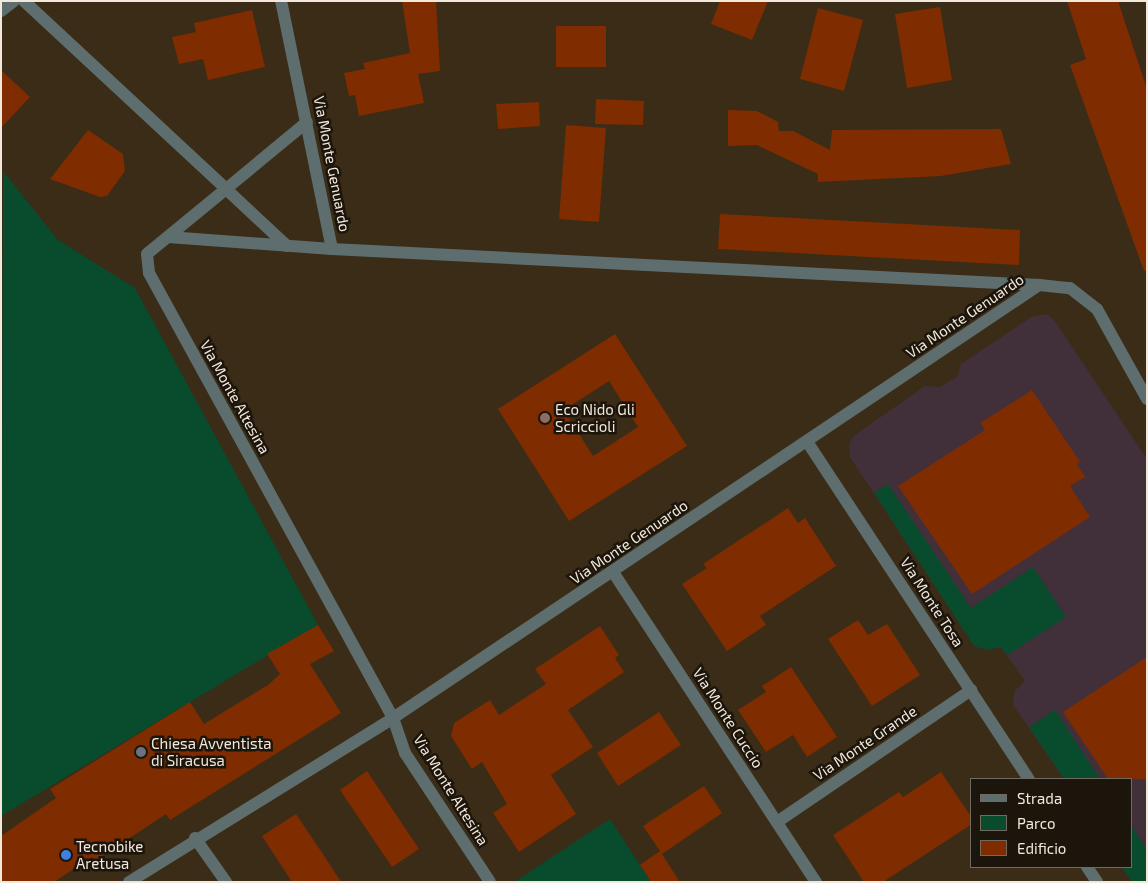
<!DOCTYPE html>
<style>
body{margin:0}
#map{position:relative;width:1148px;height:883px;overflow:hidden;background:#3a2c16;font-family:"Exo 2",sans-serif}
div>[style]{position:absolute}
.education>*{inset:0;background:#41303a}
.green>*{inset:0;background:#084b2d}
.building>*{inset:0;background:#7f2c00}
.minor>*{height:12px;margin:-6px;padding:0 6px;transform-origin:6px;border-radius:6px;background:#5e6d6d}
.dots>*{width:14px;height:14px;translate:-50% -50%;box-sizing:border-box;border:2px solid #1c150c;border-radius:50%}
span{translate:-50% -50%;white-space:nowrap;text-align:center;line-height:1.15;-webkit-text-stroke:5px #1c150c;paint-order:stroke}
.street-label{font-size:15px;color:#f2e8db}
.poi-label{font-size:15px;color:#f2e8db}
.left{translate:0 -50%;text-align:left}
.frame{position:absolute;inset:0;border:2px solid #f2e8db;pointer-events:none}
.legend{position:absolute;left:970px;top:778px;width:162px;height:90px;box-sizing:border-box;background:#1c150c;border:1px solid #72695f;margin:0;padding:6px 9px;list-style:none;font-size:15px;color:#f2e8db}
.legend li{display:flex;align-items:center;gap:10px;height:25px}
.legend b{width:25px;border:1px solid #72695f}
</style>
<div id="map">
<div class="education">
<div style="clip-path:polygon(1047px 314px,1055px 321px,1147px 459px,1147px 882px,1132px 882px,1122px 867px,1132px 867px,1132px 779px,1064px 779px,1013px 705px,1014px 692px,1025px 681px,1001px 647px,987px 650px,974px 646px,850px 457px,849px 443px,855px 435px,925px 386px,940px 387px,957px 377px,961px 364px,1033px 316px)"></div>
</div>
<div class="green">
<div style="clip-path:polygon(3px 171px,58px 240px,135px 288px,318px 625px,1px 816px)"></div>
<div style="clip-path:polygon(888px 484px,971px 608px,1033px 567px,1066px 617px,1007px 655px,1001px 647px,987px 650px,974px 646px,874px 493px)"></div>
<div style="clip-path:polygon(1055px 710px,1100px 779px,1064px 779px,1029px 727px)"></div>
<div style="clip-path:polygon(610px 819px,651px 882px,514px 882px)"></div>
<div style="clip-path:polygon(1132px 827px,1147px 850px,1147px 882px,1132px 882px,1122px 867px,1132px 867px)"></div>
</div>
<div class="building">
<div style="clip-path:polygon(402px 1px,436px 1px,440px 71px,418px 74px,424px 103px,359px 116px,355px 95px,349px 96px,344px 73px,365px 69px,363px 63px,410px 53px)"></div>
<div style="clip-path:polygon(720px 1px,768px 1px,752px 40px,711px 24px)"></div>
<div style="clip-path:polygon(1067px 1px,1118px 1px,1147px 89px,1147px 270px,1144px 271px,1070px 65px,1086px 59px)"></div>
<div style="clip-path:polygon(940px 7px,952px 80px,907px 88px,895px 14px)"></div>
<div style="clip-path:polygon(818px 8px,863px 20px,844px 91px,800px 79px)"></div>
<div style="clip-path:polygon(252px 10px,265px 67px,208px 80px,203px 59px,179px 64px,172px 37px,196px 32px,194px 23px)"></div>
<div style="clip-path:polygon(556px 26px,606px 26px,606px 67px,556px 67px)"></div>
<div style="clip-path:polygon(1px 70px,30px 97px,1px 128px)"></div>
<div style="clip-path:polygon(596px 99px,644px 101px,643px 125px,595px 124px)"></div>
<div style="clip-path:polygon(539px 102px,540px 126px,498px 129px,496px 104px)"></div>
<div style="clip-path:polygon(728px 110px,757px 111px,778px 122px,779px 131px,793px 131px,830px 150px,832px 130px,1001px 129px,1011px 164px,941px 176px,818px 182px,818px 174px,757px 145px,728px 146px)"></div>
<div style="clip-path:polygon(566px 125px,606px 128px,599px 222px,559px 219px)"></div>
<div style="clip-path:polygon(88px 130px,123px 154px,125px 171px,107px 196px,100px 197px,50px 179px)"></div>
<div style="clip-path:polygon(720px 214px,1020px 230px,1019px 265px,718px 249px)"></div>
<div style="clip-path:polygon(evenodd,615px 334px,687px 446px,569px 521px,498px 409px,615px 334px,609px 381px,638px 427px,593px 456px,564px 410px,609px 381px)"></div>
<div style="clip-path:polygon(1032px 390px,1080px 462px,1077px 464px,1085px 477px,1070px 486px,1090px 517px,972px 594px,898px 486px,985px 430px,980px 423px)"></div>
<div style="clip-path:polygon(788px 508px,798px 523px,805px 518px,836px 566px,760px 616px,766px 625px,727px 651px,682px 584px,707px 568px,703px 564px)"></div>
<div style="clip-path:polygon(858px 620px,868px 635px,887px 624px,920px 675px,872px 706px,828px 639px)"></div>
<div style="clip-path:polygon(318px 625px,334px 651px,310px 664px,341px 713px,170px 820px,166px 814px,95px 861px,92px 857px,54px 882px,1px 882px,1px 836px,56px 798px,50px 789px,190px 702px,204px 724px,268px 685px,280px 674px,267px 654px)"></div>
<div style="clip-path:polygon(600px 626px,619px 655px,615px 658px,624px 672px,568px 710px,593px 747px,551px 775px,576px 814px,519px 852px,493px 813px,507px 804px,482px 762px,472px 769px,451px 736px,454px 723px,490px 700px,499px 715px,546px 684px,535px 669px)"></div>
<div style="clip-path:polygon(1147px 657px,1147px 779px,1108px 779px,1063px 712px)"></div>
<div style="clip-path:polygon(791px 667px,837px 737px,807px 757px,793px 735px,766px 752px,738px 710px,766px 692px,762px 686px)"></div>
<div style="clip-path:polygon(659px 712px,681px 745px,618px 786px,597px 753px)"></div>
<div style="clip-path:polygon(367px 771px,419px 849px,392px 867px,340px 790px)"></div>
<div style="clip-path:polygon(941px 772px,972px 818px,972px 824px,883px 882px,864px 882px,833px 835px,899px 792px,903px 797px)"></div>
<div style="clip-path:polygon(704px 786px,722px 813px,662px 854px,643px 826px)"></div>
<div style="clip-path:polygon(296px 814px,323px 854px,341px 882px,292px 882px,262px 836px)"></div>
<div style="clip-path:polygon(660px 851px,680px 882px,651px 882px,640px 865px)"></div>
</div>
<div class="minor">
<div style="left:24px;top:1px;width:276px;rotate:42.9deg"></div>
<div style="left:226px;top:189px;width:102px;rotate:140.6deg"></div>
<div style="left:147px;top:254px;width:19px;rotate:84deg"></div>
<div style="left:149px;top:273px;width:508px;rotate:61.26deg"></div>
<div style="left:393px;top:718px;width:37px;rotate:71deg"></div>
<div style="left:405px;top:753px;width:154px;rotate:56.6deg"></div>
<div style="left:1px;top:11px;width:16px;rotate:-38deg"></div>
<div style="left:168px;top:237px;width:164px;rotate:4.2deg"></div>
<div style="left:287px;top:246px;width:83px;rotate:-136.9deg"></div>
<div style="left:226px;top:189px;width:105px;rotate:-39.6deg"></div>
<div style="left:1039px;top:285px;width:31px;rotate:6deg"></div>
<div style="left:1070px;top:288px;width:34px;rotate:38deg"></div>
<div style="left:1097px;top:309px;width:103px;rotate:60.9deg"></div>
<div style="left:808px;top:443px;width:402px;rotate:56.7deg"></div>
<div style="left:613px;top:572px;width:371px;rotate:56.8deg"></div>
<div style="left:777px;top:822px;width:235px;rotate:-34.2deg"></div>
<div style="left:195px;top:838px;width:54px;rotate:54.8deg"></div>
<div style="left:1087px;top:867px;width:18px;rotate:56deg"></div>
<div style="left:129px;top:882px;width:311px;rotate:-31.8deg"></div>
<div style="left:393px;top:718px;width:778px;rotate:-33.83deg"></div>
<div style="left:1039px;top:285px;width:708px;rotate:-177.09deg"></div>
<div style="left:332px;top:249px;width:253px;rotate:-101.6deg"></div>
</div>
<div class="dots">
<div style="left:545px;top:418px;background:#8d6e63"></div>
<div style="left:141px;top:752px;background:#6b7280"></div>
<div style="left:66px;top:855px;background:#3f7fe0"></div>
</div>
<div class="street-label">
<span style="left:332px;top:164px;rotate:79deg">Via Monte Genuardo</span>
<span style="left:965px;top:316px;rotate:-34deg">Via Monte Genuardo</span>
<span style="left:235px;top:397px;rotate:61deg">Via Monte Altesina</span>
<span style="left:629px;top:542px;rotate:-34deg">Via Monte Genuardo</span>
<span style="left:932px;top:602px;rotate:57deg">Via Monte Tosa</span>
<span style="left:728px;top:718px;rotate:57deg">Via Monte Cuccio</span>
<span style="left:865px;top:743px;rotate:-34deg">Via Monte Grande</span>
<span style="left:451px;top:790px;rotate:58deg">Via Monte Altesina</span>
</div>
<div class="poi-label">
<span class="left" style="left:555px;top:418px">Eco Nido Gli<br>Scriccioli</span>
<span class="left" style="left:151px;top:752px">Chiesa Avventista<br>di Siracusa</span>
<span class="left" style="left:76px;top:855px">Tecnobike<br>Aretusa</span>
</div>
<div class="frame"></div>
<ul class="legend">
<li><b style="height:6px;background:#5e6d6d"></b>Strada</li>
<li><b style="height:14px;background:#084b2d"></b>Parco</li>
<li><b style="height:14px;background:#7f2c00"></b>Edificio</li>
</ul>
</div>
